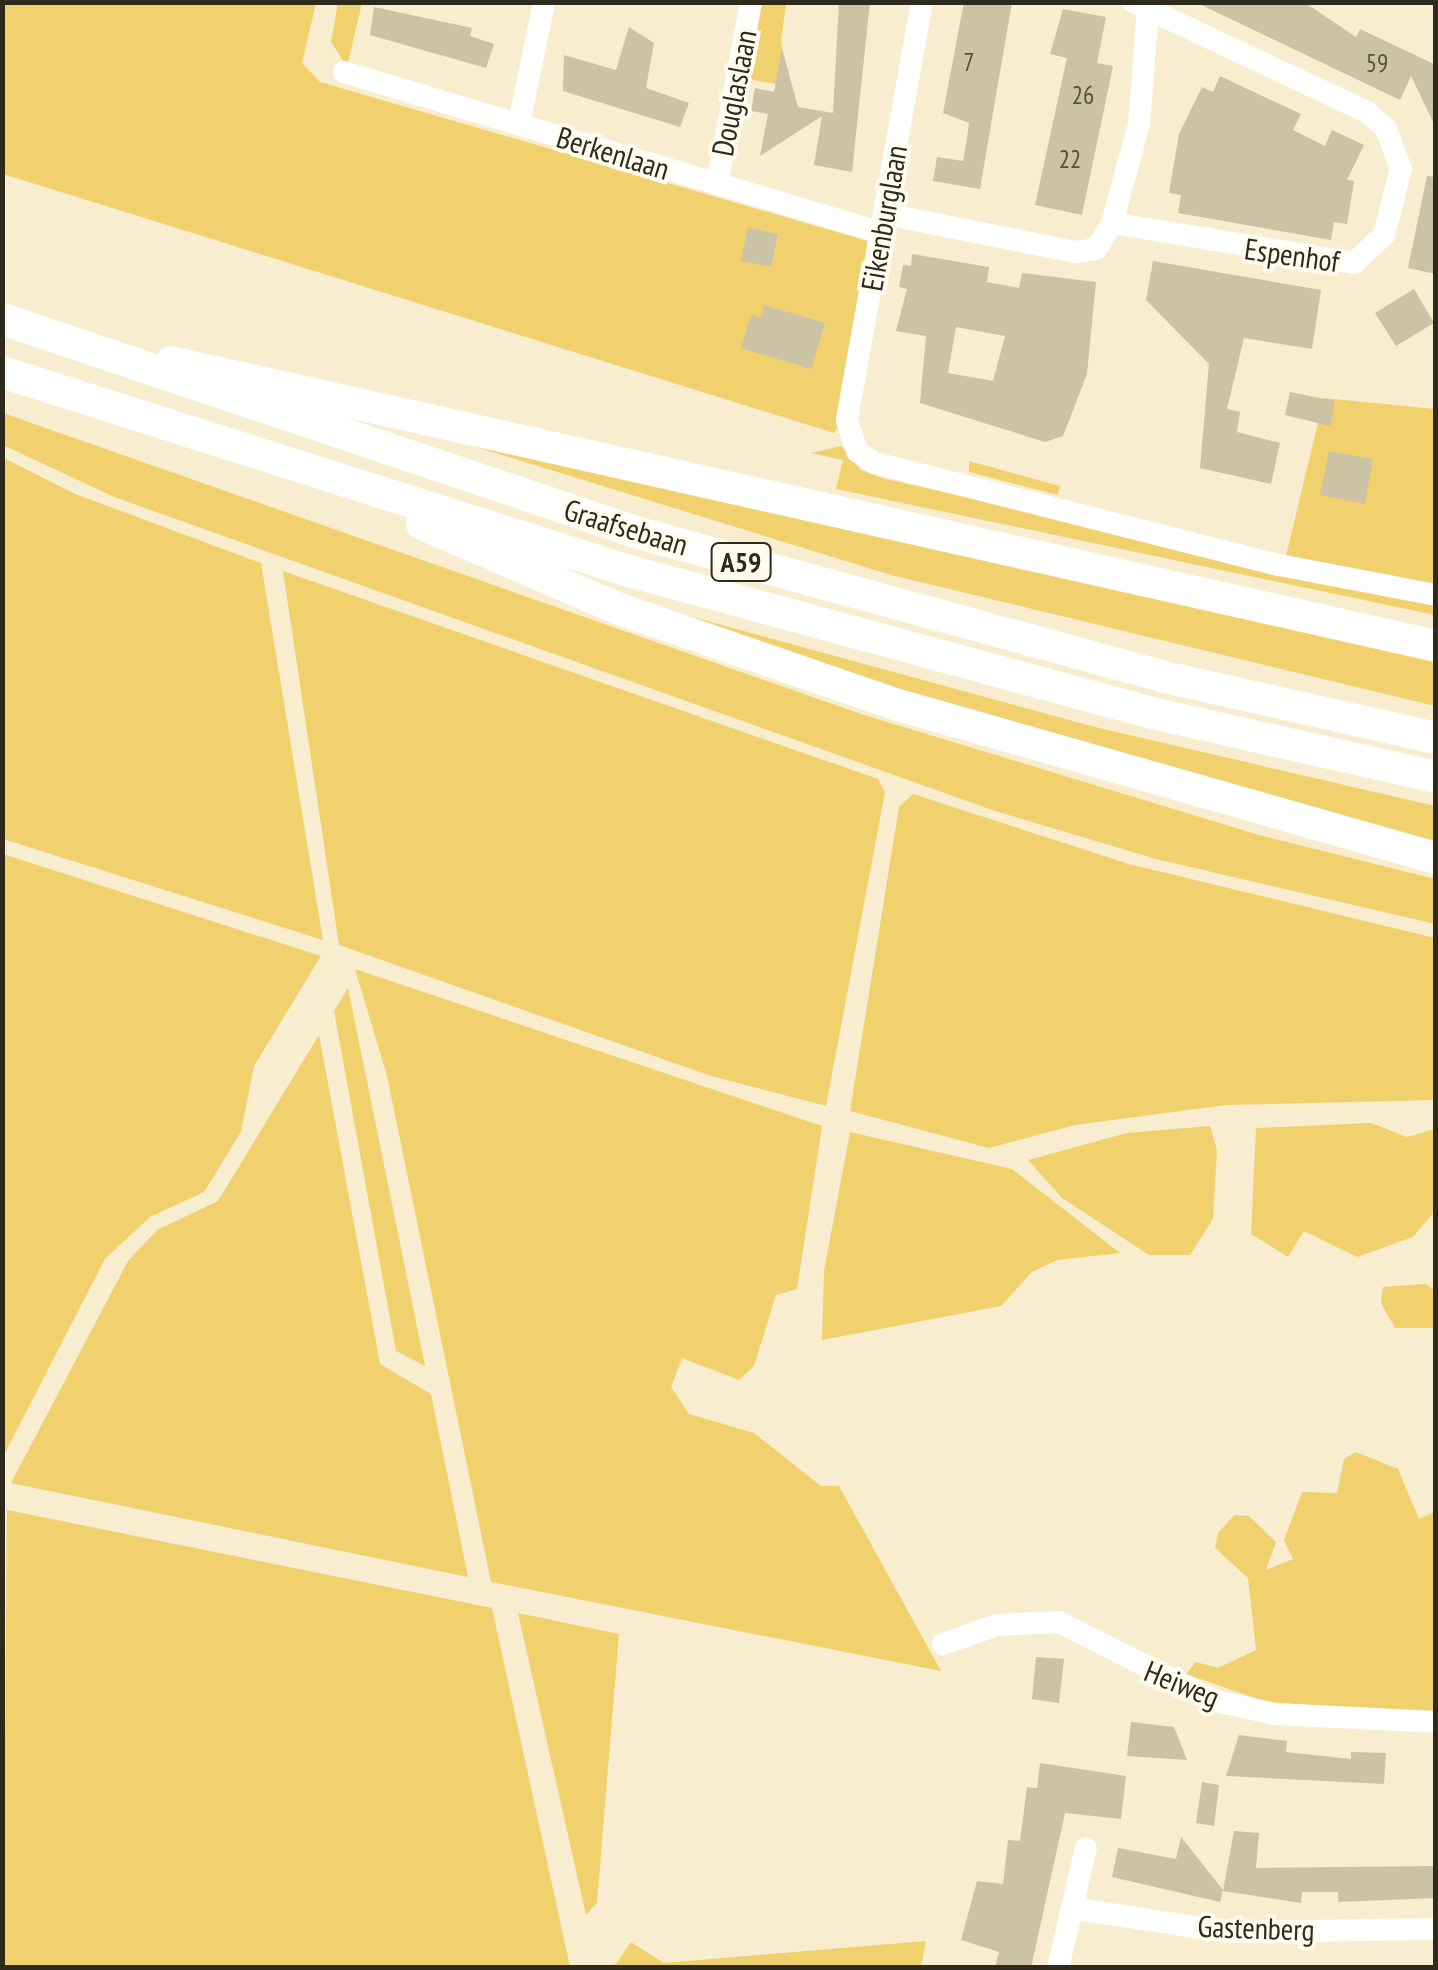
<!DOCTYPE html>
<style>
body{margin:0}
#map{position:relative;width:1438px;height:1970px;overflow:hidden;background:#f8edce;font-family:"PT Sans Narrow",sans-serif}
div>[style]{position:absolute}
.green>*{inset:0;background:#f0d16e}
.building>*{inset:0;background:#ccc2a4}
.minor>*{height:22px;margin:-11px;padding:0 11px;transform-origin:11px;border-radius:11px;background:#fff}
.highway>*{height:32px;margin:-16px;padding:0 16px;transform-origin:16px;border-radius:16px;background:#fff}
span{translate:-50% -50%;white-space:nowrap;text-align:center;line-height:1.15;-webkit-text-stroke:8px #fffbee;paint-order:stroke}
.number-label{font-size:25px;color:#565040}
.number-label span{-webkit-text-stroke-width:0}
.shield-label span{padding:2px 8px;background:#fffbee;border:2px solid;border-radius:8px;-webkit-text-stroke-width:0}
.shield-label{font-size:28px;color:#2e2a1e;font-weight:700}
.street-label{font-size:30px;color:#2e2a1e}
.frame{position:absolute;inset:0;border:5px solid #2e2a1e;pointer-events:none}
</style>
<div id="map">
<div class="green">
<div style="clip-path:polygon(2px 3px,316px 3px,302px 63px,320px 82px,871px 242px,839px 425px,834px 433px,3px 174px)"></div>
<div style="clip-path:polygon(338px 3px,362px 3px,347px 67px,331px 42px)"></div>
<div style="clip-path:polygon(758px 3px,794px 3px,786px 5px,781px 40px,787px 86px,742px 78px)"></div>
<div style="clip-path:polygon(1324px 398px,1435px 409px,1435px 589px,1285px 560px)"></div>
<div style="clip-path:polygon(3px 413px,861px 714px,1259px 835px,1435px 879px,1435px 924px,1156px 859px,995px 811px,114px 497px,3px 445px)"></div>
<div style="clip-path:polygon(421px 430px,1435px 653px,1435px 706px,891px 575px)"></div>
<div style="clip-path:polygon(841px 446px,861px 470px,882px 478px,1435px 604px,1435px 615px,836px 489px,843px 460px,811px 453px)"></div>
<div style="clip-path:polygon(2px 457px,75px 494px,261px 563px,323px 940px,3px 839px)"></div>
<div style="clip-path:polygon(969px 461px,1060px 486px,1058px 495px,969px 472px)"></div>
<div style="clip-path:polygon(283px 571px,878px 779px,885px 792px,826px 1106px,711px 1076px,339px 945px)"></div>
<div style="clip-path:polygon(652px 606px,1095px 727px,1435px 806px,1435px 851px,1164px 780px)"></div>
<div style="clip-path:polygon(913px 794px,1129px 864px,1435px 938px,1435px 1100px,1226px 1105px,1075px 1125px,989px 1148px,850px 1111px,899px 807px)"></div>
<div style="clip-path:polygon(3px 854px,321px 956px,254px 1066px,241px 1132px,204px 1192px,150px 1217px,105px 1259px,3px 1457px)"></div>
<div style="clip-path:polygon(355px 969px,822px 1126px,797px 1289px,776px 1295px,754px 1366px,739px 1380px,682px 1358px,671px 1387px,689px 1414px,754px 1433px,821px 1486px,839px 1486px,941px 1671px,491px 1582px,387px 1076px)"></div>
<div style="clip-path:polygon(348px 988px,425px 1366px,396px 1351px,334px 1011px)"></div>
<div style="clip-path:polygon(319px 1035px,380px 1364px,431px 1394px,468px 1577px,11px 1483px,128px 1261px,157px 1230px,218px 1201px)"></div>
<div style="clip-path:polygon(1371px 1123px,1407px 1137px,1435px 1129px,1435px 1211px,1413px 1237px,1357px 1257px,1304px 1231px,1288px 1257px,1251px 1234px,1256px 1128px)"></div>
<div style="clip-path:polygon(1210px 1126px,1217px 1150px,1213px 1219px,1190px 1255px,1149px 1255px,1062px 1198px,1028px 1160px,1127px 1133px)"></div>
<div style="clip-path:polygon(850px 1132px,1012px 1169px,1120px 1253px,1057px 1260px,1032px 1272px,1001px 1306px,822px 1340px,824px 1271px)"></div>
<div style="clip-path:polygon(1425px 1284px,1435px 1290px,1435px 1328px,1395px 1328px,1381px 1303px,1383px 1287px)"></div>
<div style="clip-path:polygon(1356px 1452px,1398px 1469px,1419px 1519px,1435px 1512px,1435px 1715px,1266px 1702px,1186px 1674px,1196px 1662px,1218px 1668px,1256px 1650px,1248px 1578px,1215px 1548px,1218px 1533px,1234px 1515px,1249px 1516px,1276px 1542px,1266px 1570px,1293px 1559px,1284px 1540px,1302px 1492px,1337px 1493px,1344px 1459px)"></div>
<div style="clip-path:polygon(7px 1510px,492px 1608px,570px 1967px,3px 1967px)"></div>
<div style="clip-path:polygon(518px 1613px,619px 1634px,597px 1903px,586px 1915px)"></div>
<div style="clip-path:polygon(926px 1941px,921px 1967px,595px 1967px,616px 1964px,631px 1942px,664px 1963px)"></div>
</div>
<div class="building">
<div style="clip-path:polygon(839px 2px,870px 2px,852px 172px,814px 165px,822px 116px,760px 156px,768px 114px,751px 111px,755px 88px,774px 92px,782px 48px,798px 107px,833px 113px)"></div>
<div style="clip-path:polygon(964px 2px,1012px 2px,980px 189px,933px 181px,937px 157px,963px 161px,966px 144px,969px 123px,943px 113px)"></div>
<div style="clip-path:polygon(1195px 2px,1304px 2px,1356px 37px,1360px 29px,1436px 65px,1436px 128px,1411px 76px,1400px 100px)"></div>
<div style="clip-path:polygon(374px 7px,472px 28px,470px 36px,494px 44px,486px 68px,370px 35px)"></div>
<div style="clip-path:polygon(1063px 9px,1106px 17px,1097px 63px,1113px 66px,1082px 215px,1035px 205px,1067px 58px,1050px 54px)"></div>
<div style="clip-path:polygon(629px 27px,654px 43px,646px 88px,689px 103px,680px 127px,563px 91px,564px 55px,616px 70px)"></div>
<div style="clip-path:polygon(1220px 76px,1301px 114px,1293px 130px,1325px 146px,1332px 130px,1364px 145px,1347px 180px,1354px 181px,1347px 224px,1334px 222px,1331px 240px,1178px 213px,1181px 195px,1169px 193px,1179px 134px,1202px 87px,1213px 92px)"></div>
<div style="clip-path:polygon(1427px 176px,1436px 177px,1436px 274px,1408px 268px)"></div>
<div style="clip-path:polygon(748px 227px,778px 234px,771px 267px,741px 261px)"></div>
<div style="clip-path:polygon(evenodd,912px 254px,989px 267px,987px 282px,1019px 288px,1022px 273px,1096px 282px,1087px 374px,1063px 436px,1045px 442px,920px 403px,926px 336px,896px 331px,907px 289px,899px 287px,903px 265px,911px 266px,912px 254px,956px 327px,1005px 336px,993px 381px,948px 373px,956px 327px)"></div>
<div style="clip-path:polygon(1153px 261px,1321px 290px,1312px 349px,1244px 338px,1227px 409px,1240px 412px,1237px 432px,1280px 443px,1271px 484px,1200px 468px,1209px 364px,1146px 300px)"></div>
<div style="clip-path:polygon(1414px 289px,1434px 323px,1396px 346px,1375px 313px)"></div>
<div style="clip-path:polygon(764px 305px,825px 323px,811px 369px,741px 348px,751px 315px,760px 318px)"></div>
<div style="clip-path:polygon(1290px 392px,1335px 401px,1330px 426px,1285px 415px)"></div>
<div style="clip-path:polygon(1329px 451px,1373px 459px,1365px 504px,1320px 495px)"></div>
<div style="clip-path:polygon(1036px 1657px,1064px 1659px,1059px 1703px,1032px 1699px)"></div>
<div style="clip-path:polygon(1131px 1722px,1174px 1727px,1187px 1760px,1127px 1756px)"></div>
<div style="clip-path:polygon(1239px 1735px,1287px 1741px,1286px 1752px,1351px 1759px,1351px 1752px,1386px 1753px,1384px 1784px,1226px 1776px)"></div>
<div style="clip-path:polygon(1040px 1763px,1126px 1776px,1121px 1819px,1065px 1813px,1031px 1968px,995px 1968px,999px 1952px,961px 1940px,977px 1881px,1003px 1884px,1008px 1840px,1020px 1841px,1027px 1787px,1037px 1788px)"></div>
<div style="clip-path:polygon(1202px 1782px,1219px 1785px,1214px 1826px,1196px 1823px)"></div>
<div style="clip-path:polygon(1234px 1831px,1259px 1833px,1256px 1868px,1436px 1866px,1436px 1898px,1338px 1902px,1338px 1892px,1302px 1892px,1301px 1903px,1223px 1891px)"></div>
<div style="clip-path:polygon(1181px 1837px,1223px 1890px,1220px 1902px,1112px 1877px,1118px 1848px,1176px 1859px)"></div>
</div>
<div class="minor">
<div style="left:922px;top:2px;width:425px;rotate:100.2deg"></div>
<div style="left:847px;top:420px;width:33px;rotate:72deg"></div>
<div style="left:857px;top:451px;width:22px;rotate:34deg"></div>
<div style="left:875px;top:463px;width:417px;rotate:14.2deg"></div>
<div style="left:1279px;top:565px;width:160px;rotate:10.8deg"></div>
<div style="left:344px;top:72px;width:562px;rotate:16.66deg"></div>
<div style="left:519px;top:124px;width:125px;rotate:-78.4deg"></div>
<div style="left:717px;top:184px;width:185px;rotate:-79.4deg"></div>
<div style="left:885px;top:214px;width:194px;rotate:11.3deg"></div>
<div style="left:1075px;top:252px;width:21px;rotate:-8deg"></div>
<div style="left:1096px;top:249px;width:31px;rotate:-58deg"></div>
<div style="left:1112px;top:223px;width:103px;rotate:-74.7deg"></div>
<div style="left:1139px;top:124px;width:115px;rotate:-85.5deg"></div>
<div style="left:1112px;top:223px;width:245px;rotate:9.4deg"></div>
<div style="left:1354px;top:263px;width:41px;rotate:-43deg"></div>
<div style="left:1384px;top:235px;width:68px;rotate:-75.6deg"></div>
<div style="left:1401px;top:169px;width:43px;rotate:-110.6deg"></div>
<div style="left:1386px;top:129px;width:25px;rotate:-138deg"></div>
<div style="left:1367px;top:112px;width:259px;rotate:-154.8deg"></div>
<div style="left:943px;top:1644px;width:57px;rotate:-19.4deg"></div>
<div style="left:997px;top:1625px;width:62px;rotate:-2.8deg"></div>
<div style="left:1059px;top:1622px;width:175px;rotate:26.9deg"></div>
<div style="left:1215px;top:1701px;width:61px;rotate:12.2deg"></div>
<div style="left:1275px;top:1714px;width:161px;rotate:2.8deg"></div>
<div style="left:1077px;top:1909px;width:154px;rotate:8.6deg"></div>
<div style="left:1229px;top:1932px;width:207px;rotate:-0.8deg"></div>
<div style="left:1058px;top:1968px;width:123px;rotate:-76.9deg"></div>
</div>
<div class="highway">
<div style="left:2px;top:319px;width:672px;rotate:18.57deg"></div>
<div style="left:639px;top:533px;width:545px;rotate:15.31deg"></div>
<div style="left:1165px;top:677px;width:278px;rotate:12.7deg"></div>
<div style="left:171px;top:362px;width:1296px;rotate:12.65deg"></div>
<div style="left:2px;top:372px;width:658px;rotate:17.61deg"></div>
<div style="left:629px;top:571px;width:542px;rotate:15.19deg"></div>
<div style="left:1152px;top:713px;width:291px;rotate:12.7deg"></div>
<div style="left:422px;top:524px;width:218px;rotate:23.3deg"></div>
<div style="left:622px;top:610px;width:292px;rotate:19deg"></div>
<div style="left:898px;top:705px;width:559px;rotate:15.88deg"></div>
</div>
<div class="number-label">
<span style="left:969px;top:62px">7</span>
<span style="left:1377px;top:63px">59</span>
<span style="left:1083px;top:95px">26</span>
<span style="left:1070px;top:159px">22</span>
</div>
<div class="shield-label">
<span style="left:741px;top:562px">A59</span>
</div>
<div class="street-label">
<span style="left:734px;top:93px;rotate:-79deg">Douglaslaan</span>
<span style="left:613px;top:153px;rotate:17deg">Berkenlaan</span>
<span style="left:884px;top:218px;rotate:-80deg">Eikenburglaan</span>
<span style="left:1292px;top:255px;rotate:8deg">Espenhof</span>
<span style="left:626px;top:527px;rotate:17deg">Graafsebaan</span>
<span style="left:1182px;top:1684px;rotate:22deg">Heiweg</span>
<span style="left:1256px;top:1928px;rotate:2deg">Gastenberg</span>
</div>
<div class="frame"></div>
</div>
